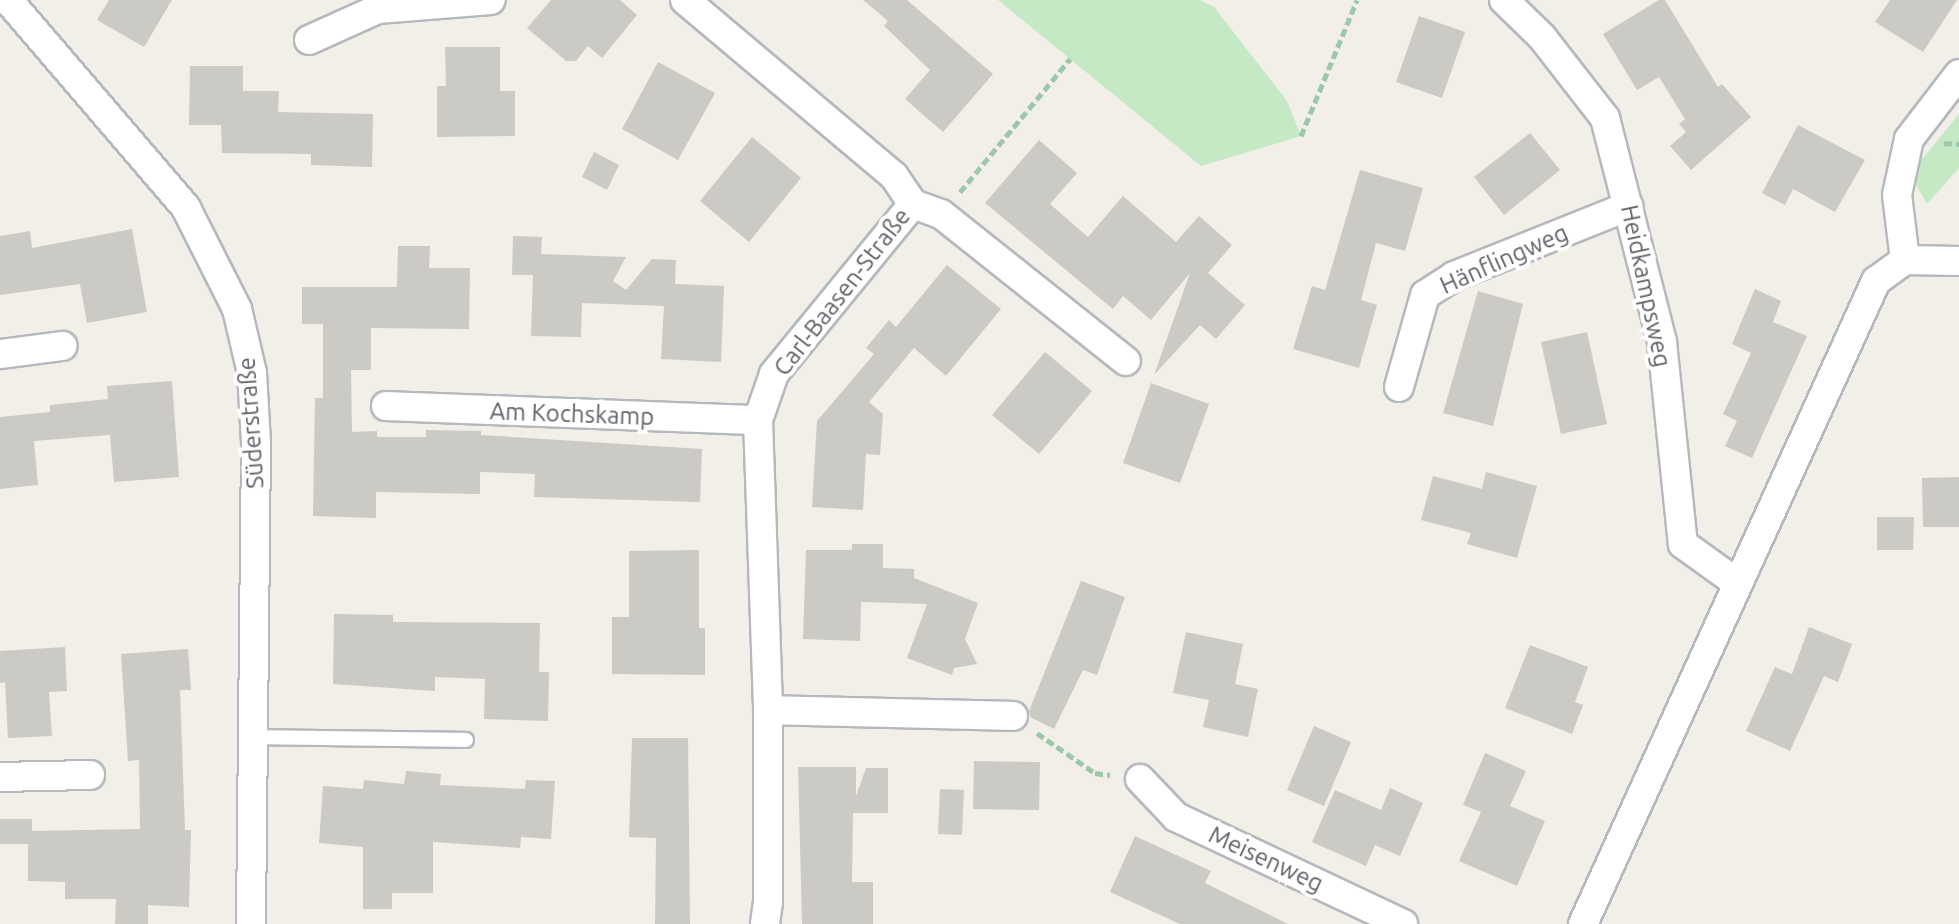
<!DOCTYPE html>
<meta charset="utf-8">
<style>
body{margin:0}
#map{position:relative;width:1959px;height:924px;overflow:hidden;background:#f1efe8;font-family:Ubuntu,sans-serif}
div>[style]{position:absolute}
.green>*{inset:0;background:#c5e8c5}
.building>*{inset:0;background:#cccac5}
.path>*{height:5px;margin-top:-2.5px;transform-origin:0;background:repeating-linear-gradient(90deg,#9cc7a9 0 8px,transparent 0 12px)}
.roads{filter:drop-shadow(2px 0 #b5b8bc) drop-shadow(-2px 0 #b5b8bc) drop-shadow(0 2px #b5b8bc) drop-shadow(0 -2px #b5b8bc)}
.lane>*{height:14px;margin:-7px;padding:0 7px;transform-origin:7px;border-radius:7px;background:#fff}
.street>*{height:28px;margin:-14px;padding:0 14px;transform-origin:14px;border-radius:14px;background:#fff}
span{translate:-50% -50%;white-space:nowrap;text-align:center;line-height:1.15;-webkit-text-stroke:8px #fff;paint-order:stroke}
.street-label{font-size:24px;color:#5f6368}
</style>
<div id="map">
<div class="green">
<div style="clip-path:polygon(998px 0,1200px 0,1214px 7px,1287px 101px,1301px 136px,1201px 166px)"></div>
<div style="clip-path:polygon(1959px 114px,1959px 168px,1927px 204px,1910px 174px)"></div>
</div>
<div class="building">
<div style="clip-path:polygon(109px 0,172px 0,144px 47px,97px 20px)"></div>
<div style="clip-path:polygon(551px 0,620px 0,637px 15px,602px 58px,588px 46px,576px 61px,566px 61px,527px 28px)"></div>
<div style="clip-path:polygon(863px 0,907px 0,993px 74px,943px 132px,905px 99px,930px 70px,884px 26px,888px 21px)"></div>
<div style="clip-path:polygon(1659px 0,1665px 0,1718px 87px,1722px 84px,1751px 117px,1691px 170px,1670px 146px,1686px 132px,1679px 124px,1685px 119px,1659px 77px,1637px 90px,1603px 34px)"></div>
<div style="clip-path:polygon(1890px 0,1957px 0,1923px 52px,1875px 22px)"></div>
<div style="clip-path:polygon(1419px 16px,1465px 32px,1442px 98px,1396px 82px)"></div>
<div style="clip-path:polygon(445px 47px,500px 47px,500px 91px,515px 91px,515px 136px,437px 137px,437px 86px,446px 86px)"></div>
<div style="clip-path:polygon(658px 62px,715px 93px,678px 160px,622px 129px)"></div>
<div style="clip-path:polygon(190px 66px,243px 66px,243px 91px,279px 91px,278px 112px,373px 114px,372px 167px,311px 165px,311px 154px,222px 153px,221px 125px,189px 125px)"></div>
<div style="clip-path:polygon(1798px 125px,1865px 160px,1835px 212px,1793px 189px,1785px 205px,1762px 193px)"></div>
<div style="clip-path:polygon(1530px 133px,1560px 170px,1504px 215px,1474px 177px)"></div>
<div style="clip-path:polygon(752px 137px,801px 178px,749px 242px,700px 201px)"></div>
<div style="clip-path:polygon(1039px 140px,1077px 173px,1050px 204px,1088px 237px,1123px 196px,1176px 242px,1199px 216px,1232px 245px,1208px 273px,1245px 305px,1216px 339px,1200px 325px,1154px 375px,1190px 273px,1151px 320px,1123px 296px,1113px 309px,985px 203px)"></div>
<div style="clip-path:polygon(594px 152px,619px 165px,607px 190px,582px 177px)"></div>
<div style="clip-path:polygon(1360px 170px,1423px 188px,1405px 251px,1376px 243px,1361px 300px,1377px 305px,1359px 368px,1293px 349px,1312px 286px,1325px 290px)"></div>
<div style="clip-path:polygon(132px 229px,147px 312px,87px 323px,80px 284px,0 295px,0 236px,30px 231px,32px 248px)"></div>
<div style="clip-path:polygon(513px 236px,542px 237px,541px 254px,626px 257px,613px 281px,626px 290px,652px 259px,676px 260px,675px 284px,724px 286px,721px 362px,661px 359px,664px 306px,582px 303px,581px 337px,531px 336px,533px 275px,512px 275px)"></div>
<div style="clip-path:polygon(398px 246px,430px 246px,429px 268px,470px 268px,469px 329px,371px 328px,371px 370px,351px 370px,352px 432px,377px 431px,377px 437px,426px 437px,426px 430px,481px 431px,481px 435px,702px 449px,700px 502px,534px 497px,535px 474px,480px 472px,480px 494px,376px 492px,376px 518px,313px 516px,315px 398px,323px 398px,323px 324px,302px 324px,302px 287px,397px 287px)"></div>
<div style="clip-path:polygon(947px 265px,1001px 309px,946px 376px,914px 348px,869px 402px,883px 414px,880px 455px,866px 454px,863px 510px,812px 507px,817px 421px,874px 354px,866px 348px,889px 320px,896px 327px)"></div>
<div style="clip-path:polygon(1755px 289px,1781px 301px,1773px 322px,1807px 336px,1752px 458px,1725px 446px,1737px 421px,1723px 414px,1751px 353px,1732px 344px)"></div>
<div style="clip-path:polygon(1478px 291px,1523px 304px,1493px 426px,1443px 413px)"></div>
<div style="clip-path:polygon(1587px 332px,1607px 424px,1561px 434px,1541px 342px)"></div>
<div style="clip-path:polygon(1045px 352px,1092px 391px,1039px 454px,992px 415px)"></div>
<div style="clip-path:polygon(172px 381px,179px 477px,114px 482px,110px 435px,34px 441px,38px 485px,0 489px,0 417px,50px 412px,50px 405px,108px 399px,107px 386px)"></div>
<div style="clip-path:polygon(1151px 383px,1209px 404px,1180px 483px,1123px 463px)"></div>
<div style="clip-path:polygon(1486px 472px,1537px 486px,1517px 558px,1467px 544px,1471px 533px,1421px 520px,1433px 476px,1482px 489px)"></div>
<div style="clip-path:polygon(1959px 477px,1959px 527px,1923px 527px,1922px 478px)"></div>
<div style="clip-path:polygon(1877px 517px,1914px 517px,1913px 550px,1877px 550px)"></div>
<div style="clip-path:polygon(852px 544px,883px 544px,883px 568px,914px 569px,914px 578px,978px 603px,965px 639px,977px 664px,954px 668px,952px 675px,907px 658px,927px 604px,861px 602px,860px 641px,803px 639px,806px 550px,852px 550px)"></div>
<div style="clip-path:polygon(699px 550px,699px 628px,705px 628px,705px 675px,612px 674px,612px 617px,629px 617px,629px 551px)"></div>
<div style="clip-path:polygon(1081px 581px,1125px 597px,1097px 675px,1083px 670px,1054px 729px,1030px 717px,1029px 711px)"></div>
<div style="clip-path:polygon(334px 614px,393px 615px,393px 622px,540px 623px,539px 672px,549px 672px,548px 721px,484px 719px,485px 679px,435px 677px,435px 691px,333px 684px)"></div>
<div style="clip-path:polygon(1809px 627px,1852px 644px,1838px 682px,1824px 676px,1790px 751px,1746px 731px,1775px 667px,1792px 674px)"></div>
<div style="clip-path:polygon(1186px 632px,1243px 644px,1235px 684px,1258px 689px,1248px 737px,1203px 727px,1209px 700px,1173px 693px)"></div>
<div style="clip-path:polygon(1530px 645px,1588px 667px,1575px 702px,1583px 705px,1572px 734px,1505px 708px)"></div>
<div style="clip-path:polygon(65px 647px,67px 691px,49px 692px,52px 736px,8px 738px,5px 682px,0 683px,0 651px)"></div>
<div style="clip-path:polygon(188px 649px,191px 690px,180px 690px,185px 830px,191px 830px,189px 907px,148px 905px,148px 924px,115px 924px,116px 899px,65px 899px,65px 882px,28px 881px,28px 844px,0 844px,0 819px,32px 819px,32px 831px,140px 829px,139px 760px,128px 761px,121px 654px)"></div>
<div style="clip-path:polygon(1314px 726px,1351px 742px,1324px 806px,1287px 790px)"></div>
<div style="clip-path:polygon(632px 738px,688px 738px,690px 924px,655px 924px,656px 838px,629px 837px)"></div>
<div style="clip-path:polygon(1485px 753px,1526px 771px,1510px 806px,1545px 821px,1517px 886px,1459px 861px,1481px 812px,1463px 805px)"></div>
<div style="clip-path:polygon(974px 761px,1040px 762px,1039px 810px,973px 809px)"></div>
<div style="clip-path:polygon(798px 767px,856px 767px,856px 796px,866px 768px,888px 768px,888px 813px,853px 813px,852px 882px,873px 882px,873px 924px,802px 924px)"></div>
<div style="clip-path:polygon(406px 771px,441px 774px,440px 785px,525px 789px,526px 780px,555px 781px,551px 839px,521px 837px,520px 848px,433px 842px,433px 893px,392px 893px,392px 909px,363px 909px,363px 847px,319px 843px,323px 786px,363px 789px,364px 780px,404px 784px)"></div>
<div style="clip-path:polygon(1390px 788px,1423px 803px,1400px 856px,1375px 845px,1366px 866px,1312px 842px,1335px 790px,1381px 810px)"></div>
<div style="clip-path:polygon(940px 789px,964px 790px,962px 835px,938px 834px)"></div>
<div style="clip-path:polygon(1135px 836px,1211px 871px,1205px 883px,1288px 924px,1180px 924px,1110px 892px)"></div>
</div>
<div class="path">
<div style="left:1301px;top:136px;width:147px;rotate:-67.6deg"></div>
<div style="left:1944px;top:143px;width:15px;rotate:4deg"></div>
<div style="left:960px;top:192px;width:173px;rotate:-50.4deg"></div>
<div style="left:1037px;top:733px;width:70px;rotate:34.6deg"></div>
<div style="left:1095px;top:773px;width:15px;rotate:8deg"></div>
</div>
<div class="roads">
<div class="lane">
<div style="left:253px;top:737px;width:213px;rotate:0.8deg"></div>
</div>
<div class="street">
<div style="left:8px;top:0;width:274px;rotate:49.4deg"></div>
<div style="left:186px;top:208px;width:113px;rotate:63.2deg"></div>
<div style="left:237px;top:309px;width:66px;rotate:76.8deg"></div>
<div style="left:252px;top:373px;width:70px;rotate:86.7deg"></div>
<div style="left:256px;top:443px;width:481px;rotate:90.6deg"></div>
<div style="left:685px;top:0;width:273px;rotate:40.1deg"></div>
<div style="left:894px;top:176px;width:34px;rotate:56deg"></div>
<div style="left:913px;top:204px;width:220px;rotate:129.3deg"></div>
<div style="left:774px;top:374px;width:49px;rotate:109.2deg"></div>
<div style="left:758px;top:420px;width:290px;rotate:88deg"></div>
<div style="left:768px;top:710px;width:192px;rotate:90deg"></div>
<div style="left:768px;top:902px;width:22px;rotate:98deg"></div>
<div style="left:1504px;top:0;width:53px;rotate:44.2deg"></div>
<div style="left:1542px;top:37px;width:103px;rotate:52.1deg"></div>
<div style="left:1605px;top:118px;width:231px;rotate:75.7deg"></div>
<div style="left:1662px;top:342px;width:203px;rotate:84.1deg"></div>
<div style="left:1683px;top:544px;width:67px;rotate:35.8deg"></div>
<div style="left:309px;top:40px;width:76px;rotate:-24.2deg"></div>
<div style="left:378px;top:9px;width:113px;rotate:-4.6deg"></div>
<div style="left:913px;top:204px;width:30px;rotate:20deg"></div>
<div style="left:941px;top:214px;width:236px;rotate:38.5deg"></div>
<div style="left:1905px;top:260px;width:65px;rotate:-97deg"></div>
<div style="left:1897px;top:195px;width:57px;rotate:-77.9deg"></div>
<div style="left:1909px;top:139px;width:82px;rotate:-52.4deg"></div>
<div style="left:1905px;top:260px;width:54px;rotate:1.1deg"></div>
<div style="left:0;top:354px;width:63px;rotate:-7.4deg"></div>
<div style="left:1399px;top:387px;width:96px;rotate:-74.2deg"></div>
<div style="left:1425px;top:295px;width:35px;rotate:-33deg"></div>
<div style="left:1454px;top:276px;width:188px;rotate:-21.8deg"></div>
<div style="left:386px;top:406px;width:372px;rotate:2.2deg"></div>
<div style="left:768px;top:710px;width:245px;rotate:1.4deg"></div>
<div style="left:0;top:777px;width:90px;rotate:-1.3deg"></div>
<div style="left:1140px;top:779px;width:52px;rotate:46.5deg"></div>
<div style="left:1176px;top:817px;width:251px;rotate:25.2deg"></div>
<div style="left:1583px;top:924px;width:707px;rotate:-65.5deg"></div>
<div style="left:1876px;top:281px;width:36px;rotate:-36deg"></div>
</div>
</div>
<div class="street-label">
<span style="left:1504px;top:259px;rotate:-24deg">Hänflingweg</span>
<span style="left:1646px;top:286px;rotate:78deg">Heidkampsweg</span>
<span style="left:842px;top:292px;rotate:-52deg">Carl-Baasen-Straße</span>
<span style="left:572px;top:414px;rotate:2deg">Am Kochskamp</span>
<span style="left:251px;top:423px;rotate:-94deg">Süderstraße</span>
<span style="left:1266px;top:859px;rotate:25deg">Meisenweg</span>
</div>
</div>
